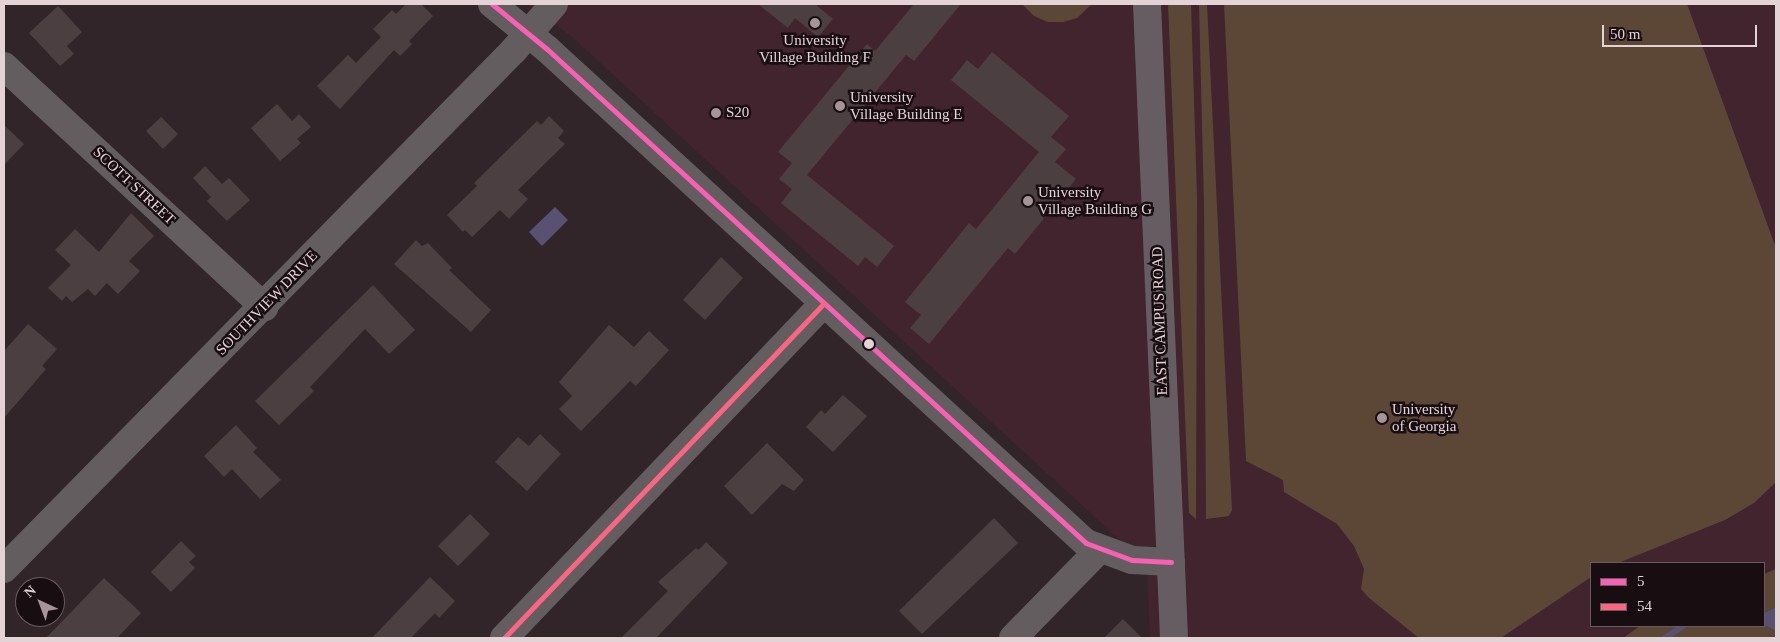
<!DOCTYPE html>
<style>
body{margin:0}
#map{position:relative;width:1780px;height:642px;overflow:hidden;background:#322529;font-family:"Times New Roman",serif}
div>[style]{position:absolute}
.built>*{inset:0;background:#41242d}
.green>*{inset:0;background:#5c4736}
.water>*{inset:0;background:#585172}
.stream>*{height:6px;margin:-3px;padding:0 3px;transform-origin:3px;border-radius:3px;background:#585172}
.building>*{inset:0;background:#4c3f41}
.minor>*{height:28px;margin:-14px;padding:0 14px;transform-origin:14px;border-radius:14px;background:#635d60}
.major>*{height:28px;margin:-14px;padding:0 14px;transform-origin:14px;border-radius:14px;background:#665d62}
.bus-1>*{height:5px;margin:-2.5px;padding:0 2.5px;transform-origin:2.5px;border-radius:2.5px;background:#f860b3}
.bus-2>*{height:5px;margin:-2.5px;padding:0 2.5px;transform-origin:2.5px;border-radius:2.5px;background:#fa6682}
.dots>*{width:14px;height:14px;translate:-50% -50%;box-sizing:border-box;border:2px solid #180d11;border-radius:50%}
span{translate:-50% -50%;white-space:nowrap;text-align:center;line-height:1.15;-webkit-text-stroke:5px #180d11;paint-order:stroke}
.poi-label{font-size:15px;color:#e3d2d6}
.left{translate:0 -50%;text-align:left}
.street-label{font-size:15px;color:#e3d2d6}
.frame{position:absolute;inset:0;border:5px solid #e3d2d6;pointer-events:none}
.legend{position:absolute;left:1590px;top:562px;width:175px;height:65px;box-sizing:border-box;background:#180d11;border:1px solid #695c60;margin:0;padding:6px 9px;list-style:none;font-size:15px;color:#e3d2d6}
.legend li{display:flex;align-items:center;gap:10px;height:25px}
.legend b{width:25px;border:1px solid #695c60}
.north{position:absolute;left:15px;top:577px;width:50px;height:50px;box-sizing:border-box;background:#180d11;border:1px solid #695c60;border-radius:50%;rotate:317deg;font-size:14px;font-weight:700;line-height:20px;text-align:center;color:#e3d2d6}
.north::after{content:'';display:block;margin:auto;width:18px;height:22px;background:#a59599;clip-path:polygon(50% 0,100% 100%,50% 72%,0 100%)}
.scale{position:absolute;left:1602px;top:25px;width:155px;height:22px;box-sizing:border-box;border:2px solid #e3d2d6;border-top:0;padding-left:6px;font-size:15px;line-height:18px;white-space:nowrap;color:#e3d2d6;-webkit-text-stroke:4px #180d11;paint-order:stroke}
</style>
<div id="map">
<div class="built">
<div style="clip-path:polygon(evenodd,526px 4px,1776px 4px,1776px 638px,1150px 638px,1147px 565px,571px 36px,526px 4px,1591px 563px,1764px 563px,1764px 626px,1591px 626px,1591px 563px)"></div>
</div>
<div class="green">
<div style="clip-path:polygon(1022px 4px,1092px 4px,1077px 18px,1063px 22px,1048px 22px,1034px 16px)"></div>
<div style="clip-path:polygon(1168px 4px,1191px 4px,1197px 197px,1196px 519px,1189px 513px)"></div>
<div style="clip-path:polygon(1199px 4px,1207px 4px,1232px 510px,1229px 516px,1206px 519px,1204px 205px)"></div>
<div style="clip-path:polygon(1224px 4px,1687px 4px,1776px 248px,1776px 482px,1754px 503px,1725px 520px,1618px 563px,1591px 563px,1591px 577px,1501px 638px,1419px 638px,1369px 598px,1361px 589px,1364px 569px,1354px 546px,1337px 524px,1284px 492px,1283px 480px,1246px 461px)"></div>
<div style="clip-path:polygon(1776px 569px,1776px 607px,1764px 613px,1764px 574px)"></div>
<div style="clip-path:polygon(1764px 625px,1776px 631px,1776px 638px,1623px 638px,1640px 626px)"></div>
</div>
<div class="water">
<div style="clip-path:polygon(555px 207px,568px 220px,542px 246px,529px 232px)"></div>
<div style="clip-path:polygon(1776px 607px,1776px 631px,1764px 625px,1764px 613px)"></div>
</div>
<div class="stream">
<div style="left:1665px;top:638px;width:22px;rotate:-34deg"></div>
</div>
<div class="building">
<div style="clip-path:polygon(406px 4px,421px 4px,433px 16px,409px 41px,412px 44px,400px 56px,394px 50px,340px 109px,317px 86px,348px 55px,356px 63px,381px 37px,373px 29px,392px 10px,396px 14px)"></div>
<div style="clip-path:polygon(758px 4px,815px 4px,833px 19px,818px 37px,795px 18px,788px 28px)"></div>
<div style="clip-path:polygon(914px 4px,961px 4px,914px 61px,906px 55px,807px 175px,894px 246px,877px 267px,865px 257px,858px 266px,781px 203px,792px 189px,779px 179px,792px 163px,778px 152px,867px 44px,875px 51px)"></div>
<div style="clip-path:polygon(58px 6px,82px 32px,67px 46px,74px 54px,60px 66px,29px 33px)"></div>
<div style="clip-path:polygon(992px 52px,1069px 116px,1051px 137px,1066px 149px,1055px 162px,1076px 179px,1015px 254px,1008px 248px,929px 344px,910px 328px,921px 315px,905px 302px,969px 223px,976px 229px,1039px 152px,951px 80px,967px 60px,978px 69px)"></div>
<div style="clip-path:polygon(277px 104px,292px 121px,299px 114px,311px 127px,297px 139px,301px 143px,280px 161px,251px 128px)"></div>
<div style="clip-path:polygon(549px 116px,564px 131px,558px 138px,565px 144px,518px 190px,528px 199px,509px 219px,500px 210px,472px 237px,465px 230px,463px 232px,447px 215px,477px 186px,474px 183px,537px 121px,541px 125px)"></div>
<div style="clip-path:polygon(161px 117px,178px 134px,163px 149px,146px 131px)"></div>
<div style="clip-path:polygon(4px 125px,24px 144px,4px 165px)"></div>
<div style="clip-path:polygon(205px 166px,222px 184px,229px 178px,250px 200px,227px 221px,207px 201px,211px 197px,193px 178px)"></div>
<div style="clip-path:polygon(131px 213px,154px 236px,129px 261px,140px 271px,118px 294px,107px 283px,95px 296px,88px 289px,72px 302px,66px 296px,62px 301px,48px 288px,71px 265px,55px 250px,75px 229px,99px 252px)"></div>
<div style="clip-path:polygon(416px 240px,422px 246px,428px 243px,452px 268px,449px 270px,491px 310px,471px 332px,394px 264px)"></div>
<div style="clip-path:polygon(721px 257px,743px 278px,705px 320px,683px 300px)"></div>
<div style="clip-path:polygon(373px 285px,415px 330px,389px 354px,365px 329px,310px 387px,314px 391px,279px 425px,255px 401px)"></div>
<div style="clip-path:polygon(28px 324px,57px 349px,42px 366px,46px 369px,4px 418px,4px 351px)"></div>
<div style="clip-path:polygon(609px 325px,634px 347px,649px 331px,669px 350px,636px 386px,630px 381px,581px 431px,559px 409px,572px 396px,559px 382px)"></div>
<div style="clip-path:polygon(843px 395px,867px 416px,833px 452px,806px 427px,821px 410px,825px 414px)"></div>
<div style="clip-path:polygon(236px 425px,257px 448px,253px 452px,281px 480px,260px 499px,232px 469px,224px 477px,204px 456px)"></div>
<div style="clip-path:polygon(540px 434px,561px 454px,527px 491px,495px 462px,518px 437px,529px 446px)"></div>
<div style="clip-path:polygon(767px 443px,804px 480px,794px 491px,782px 484px,752px 515px,724px 486px)"></div>
<div style="clip-path:polygon(470px 514px,490px 534px,458px 566px,438px 546px)"></div>
<div style="clip-path:polygon(994px 518px,1018px 543px,922px 634px,899px 611px)"></div>
<div style="clip-path:polygon(181px 541px,196px 556px,189px 562px,195px 568px,171px 592px,151px 572px)"></div>
<div style="clip-path:polygon(706px 542px,728px 563px,656px 638px,621px 638px,668px 591px,658px 582px,696px 548px,699px 550px)"></div>
<div style="clip-path:polygon(430px 577px,455px 601px,439px 618px,435px 613px,411px 638px,372px 638px)"></div>
<div style="clip-path:polygon(104px 578px,141px 613px,117px 638px,46px 638px)"></div>
<div style="clip-path:polygon(1123px 619px,1142px 638px,1104px 638px)"></div>
</div>
<div class="minor">
<div style="left:492px;top:4px;width:71px;rotate:39.3deg"></div>
<div style="left:547px;top:49px;width:731px;rotate:42.51deg"></div>
<div style="left:1086px;top:543px;width:49px;rotate:20.3deg"></div>
<div style="left:1132px;top:560px;width:39px;rotate:3deg"></div>
<div style="left:4px;top:66px;width:355px;rotate:42.8deg"></div>
<div style="left:4px;top:569px;width:728px;rotate:-45.5deg"></div>
<div style="left:514px;top:50px;width:61px;rotate:-49deg"></div>
<div style="left:504px;top:638px;width:463px;rotate:-46.3deg"></div>
<div style="left:1013px;top:638px;width:123px;rotate:-45.7deg"></div>
</div>
<div class="major">
<div style="left:1147px;top:4px;width:635px;rotate:87.56deg"></div>
</div>
<div class="bus-1">
<div style="left:492px;top:4px;width:71px;rotate:39.3deg"></div>
<div style="left:547px;top:49px;width:731px;rotate:42.51deg"></div>
<div style="left:1086px;top:543px;width:49px;rotate:20.3deg"></div>
<div style="left:1132px;top:560px;width:39px;rotate:3deg"></div>
</div>
<div class="bus-2">
<div style="left:504px;top:638px;width:463px;rotate:-46.3deg"></div>
</div>
<div class="dots">
<div style="left:815px;top:23px;background:#a59599"></div>
<div style="left:840px;top:106px;background:#a59599"></div>
<div style="left:716px;top:113px;background:#a59599"></div>
<div style="left:1028px;top:201px;background:#a59599"></div>
<div style="left:869px;top:344px;background:#e3d2d6"></div>
<div style="left:1382px;top:418px;background:#a59599"></div>
</div>
<div class="poi-label">
<span style="left:815px;top:49px">University<br>Village Building F</span>
<span class="left" style="left:850px;top:106px">University<br>Village Building E</span>
<span class="left" style="left:726px;top:113px">S20</span>
<span class="left" style="left:1038px;top:201px">University<br>Village Building G</span>
<span class="left" style="left:1392px;top:418px">University<br>of Georgia</span>
</div>
<div class="street-label">
<span style="left:134px;top:186px;rotate:43deg">SCOTT STREET</span>
<span style="left:267px;top:303px;rotate:-46deg">SOUTHVIEW DRIVE</span>
<span style="left:1160px;top:321px;rotate:-92deg">EAST CAMPUS ROAD</span>
</div>
<div class="frame"></div>
<ul class="legend">
<li><b style="height:6px;background:#f860b3"></b>5</li>
<li><b style="height:6px;background:#fa6682"></b>54</li>
</ul>
<div class="north">N</div>
<div class="scale">50 m</div>
</div>
